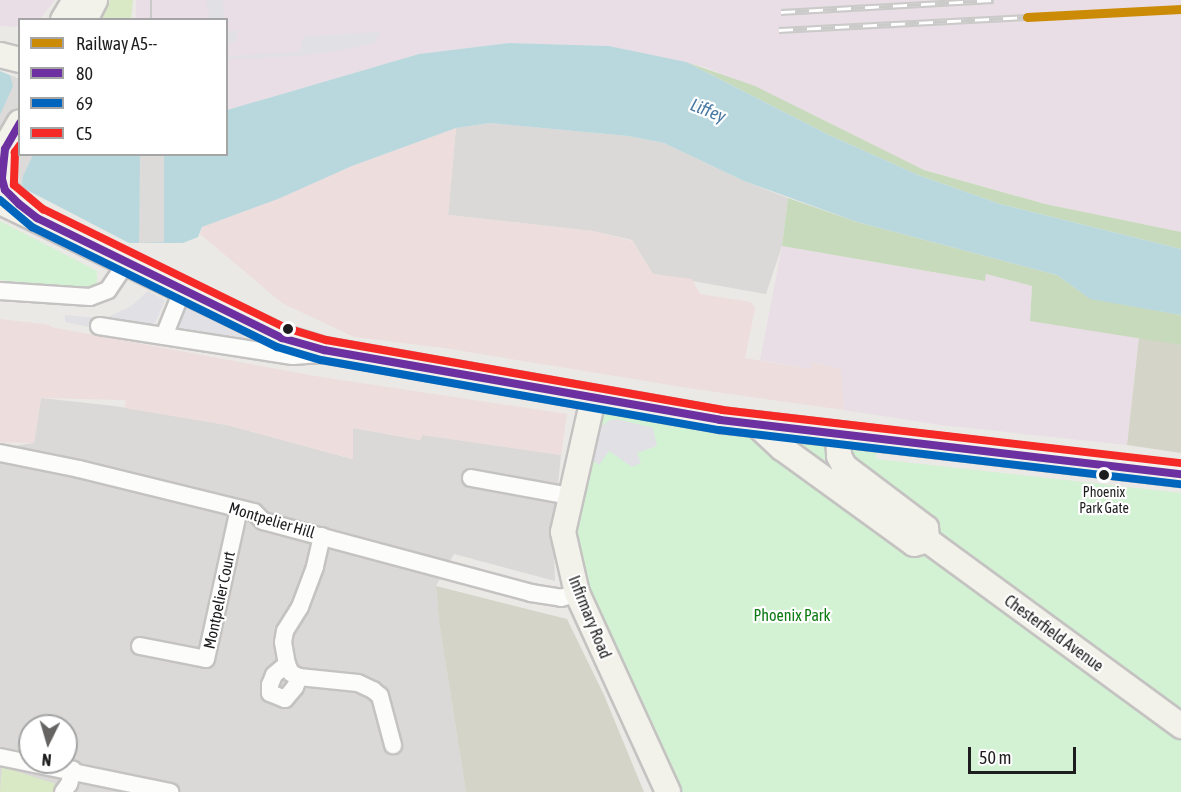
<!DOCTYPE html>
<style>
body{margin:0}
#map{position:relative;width:1181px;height:792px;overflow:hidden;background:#ebe9e6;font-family:"Asap Condensed",sans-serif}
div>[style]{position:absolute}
.residential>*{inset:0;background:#dad9d7}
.commercial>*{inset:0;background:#eddddc}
.industrial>*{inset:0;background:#e9dee5}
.construction>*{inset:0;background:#d5d4c8}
.grass>*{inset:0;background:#d9e8c5}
.forest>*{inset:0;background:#c7dabc}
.park>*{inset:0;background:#d3f1d3}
.plaza>*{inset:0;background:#e1e0e5}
.water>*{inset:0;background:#b9d8de}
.pier>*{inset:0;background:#dcdbda}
.roads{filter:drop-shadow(2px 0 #c4c3c2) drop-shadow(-2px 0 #c4c3c2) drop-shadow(0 2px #c4c3c2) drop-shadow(0 -2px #c4c3c2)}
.street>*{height:16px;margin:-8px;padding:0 8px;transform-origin:8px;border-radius:8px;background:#fcfcfb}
.secondary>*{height:24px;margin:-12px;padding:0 12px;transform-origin:12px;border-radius:12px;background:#f3f2ea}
.tram>*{height:1.5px;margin:-0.75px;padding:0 0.75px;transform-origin:0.75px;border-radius:0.75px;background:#cacac9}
.rail>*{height:7px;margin-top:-3.5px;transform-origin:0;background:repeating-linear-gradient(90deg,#fff 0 14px,#cacac9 0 28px);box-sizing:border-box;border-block:2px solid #cacac9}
.bus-1>*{height:8px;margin:-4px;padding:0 4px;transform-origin:4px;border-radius:4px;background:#6c30a1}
.bus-2>*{height:8px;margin:-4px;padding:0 4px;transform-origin:4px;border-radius:4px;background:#0065bd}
.bus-3>*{height:8px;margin:-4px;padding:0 4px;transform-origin:4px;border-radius:4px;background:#f52a26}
.rail-1>*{height:9px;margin:-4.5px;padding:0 4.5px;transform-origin:4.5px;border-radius:4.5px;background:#cb8b06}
.dots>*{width:16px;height:16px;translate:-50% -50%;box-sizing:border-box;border:3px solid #fff;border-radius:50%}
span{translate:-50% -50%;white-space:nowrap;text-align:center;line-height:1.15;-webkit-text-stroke:4.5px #fff;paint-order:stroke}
.bus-label{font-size:14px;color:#1d1d1d}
.street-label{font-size:16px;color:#1d1d1d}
.park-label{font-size:16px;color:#0d7a13}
.water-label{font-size:18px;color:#4879a3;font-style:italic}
.legend{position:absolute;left:18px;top:18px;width:210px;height:138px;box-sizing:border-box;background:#fff;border:2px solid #a5a5a5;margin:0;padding:8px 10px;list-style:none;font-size:18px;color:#1d1d1d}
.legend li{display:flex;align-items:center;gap:12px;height:30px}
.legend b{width:30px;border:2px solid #a5a5a5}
.north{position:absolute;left:18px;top:714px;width:60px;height:60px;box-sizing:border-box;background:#fff;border:2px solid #a5a5a5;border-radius:50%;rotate:185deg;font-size:16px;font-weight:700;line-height:24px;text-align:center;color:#1d1d1d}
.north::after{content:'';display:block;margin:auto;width:21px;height:27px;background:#656463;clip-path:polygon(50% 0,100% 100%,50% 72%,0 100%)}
.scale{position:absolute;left:968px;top:747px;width:108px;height:27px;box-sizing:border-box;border:3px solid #1d1d1d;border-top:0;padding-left:8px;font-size:18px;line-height:21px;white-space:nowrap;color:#1d1d1d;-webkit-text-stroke:4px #fff;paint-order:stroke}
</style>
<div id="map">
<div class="residential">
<div style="clip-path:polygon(490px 123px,628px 136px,664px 143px,744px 181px,788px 198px,782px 246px,766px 294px,653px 274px,632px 240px,593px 231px,448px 215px,456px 128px)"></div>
<div style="clip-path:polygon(evenodd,41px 398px,115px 406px,227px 425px,352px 459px,353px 428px,420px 440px,423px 435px,561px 455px,553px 534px,555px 581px,454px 554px,436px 586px,439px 622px,466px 792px,0 792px,0 448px,34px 443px,41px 398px,30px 726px,66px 726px,66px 762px,30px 762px,30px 726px)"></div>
</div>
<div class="commercial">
<div style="clip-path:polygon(456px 128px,448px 215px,593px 231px,632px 241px,653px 274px,692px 279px,700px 294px,751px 302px,755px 308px,745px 358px,810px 369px,811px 362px,841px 369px,844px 410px,688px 388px,444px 348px,354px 337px,282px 303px,200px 234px,202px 227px,278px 199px,352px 166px)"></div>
<div style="clip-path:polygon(0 319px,50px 325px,51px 327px,315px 376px,567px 414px,561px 455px,423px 435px,420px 440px,353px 428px,353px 459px,227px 425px,125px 408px,126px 401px,122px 400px,41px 398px,34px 443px,0 442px)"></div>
</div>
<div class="industrial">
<div style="clip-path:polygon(0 0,55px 0,40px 19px,20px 20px,19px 26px,11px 27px,0 26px)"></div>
<div style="clip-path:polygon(136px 0,1181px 0,1181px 232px,1045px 204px,925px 170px,885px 153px,822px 119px,705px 67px,609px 46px,509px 43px,419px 54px,227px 110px,226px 20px,136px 19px)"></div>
<div style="clip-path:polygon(782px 246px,984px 281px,986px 274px,1032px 286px,1030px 318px,1139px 337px,1127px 445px,940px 425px,844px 410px,841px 369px,812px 362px,811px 369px,760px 360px)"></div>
</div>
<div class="construction">
<div style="clip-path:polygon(1139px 337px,1181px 345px,1181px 453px,1127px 445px)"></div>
<div style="clip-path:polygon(436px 586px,567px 619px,604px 695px,644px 792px,466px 792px,439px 622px)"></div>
</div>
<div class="grass">
<div style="clip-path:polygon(110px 0,133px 0,131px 19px,101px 19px)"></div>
<div style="clip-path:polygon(2px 767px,63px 786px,56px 792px,0 792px)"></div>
</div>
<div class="forest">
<div style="clip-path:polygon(686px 62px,755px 86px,924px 170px,1045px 204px,1181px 232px,1181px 249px,1000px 204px,918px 175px,829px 135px)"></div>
<div style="clip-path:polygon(788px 198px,857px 222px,1057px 275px,1089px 298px,1181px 315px,1181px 345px,1030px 321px,1032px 286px,986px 274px,985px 281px,782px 246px)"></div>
</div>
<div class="park">
<div style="clip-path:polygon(0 221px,97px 271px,97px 283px,86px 289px,0 280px)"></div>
<div style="clip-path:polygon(593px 399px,878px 440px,876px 459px,1181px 493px,1181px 792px,678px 792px,591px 601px,568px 508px)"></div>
</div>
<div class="plaza">
<div style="clip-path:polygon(206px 0,223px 0,224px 19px,210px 19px)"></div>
<div style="clip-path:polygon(227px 31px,237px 31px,237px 42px,228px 43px,229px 56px,300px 52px,304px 36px,381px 32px,374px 43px,337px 51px,298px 56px,227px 59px)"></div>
<div style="clip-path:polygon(148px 291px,165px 300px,156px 321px,151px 326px,99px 329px,65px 322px,65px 315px,98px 318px,110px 316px,131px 306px)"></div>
<div style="clip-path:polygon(183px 306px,244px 336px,242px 342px,183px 331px,175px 325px)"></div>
<div style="clip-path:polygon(617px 419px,653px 428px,657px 446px,637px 453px,641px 463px,632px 467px,609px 451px,599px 465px,589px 458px,599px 428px,610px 420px)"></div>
</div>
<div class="water">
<div style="clip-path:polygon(509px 43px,609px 46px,686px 62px,829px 135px,918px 175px,1000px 204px,1181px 249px,1181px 315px,1090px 299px,1057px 275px,857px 222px,744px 181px,664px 143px,628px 136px,490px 123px,456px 128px,352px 166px,278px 199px,202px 227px,198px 237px,183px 243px,129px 243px,0 176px,0 71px,19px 79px,20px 154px,226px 154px,227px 110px,419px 54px)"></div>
</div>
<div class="pier">
<div style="clip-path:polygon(10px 75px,19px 79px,20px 154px,33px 155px,23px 176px,22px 184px,26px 190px,0 176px,0 115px,13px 86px)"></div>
<div style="clip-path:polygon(140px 155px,164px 155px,164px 242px,139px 243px)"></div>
</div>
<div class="roads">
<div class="street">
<div style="left:0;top:291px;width:90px;rotate:3.8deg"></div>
<div style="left:90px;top:297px;width:19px;rotate:-21deg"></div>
<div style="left:108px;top:290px;width:32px;rotate:-56deg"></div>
<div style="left:99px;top:326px;width:196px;rotate:8.8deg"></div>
<div style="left:293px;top:356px;width:31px;rotate:-4deg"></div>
<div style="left:164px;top:336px;width:48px;rotate:-68.2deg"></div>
<div style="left:0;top:453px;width:81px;rotate:11.4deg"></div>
<div style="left:79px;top:469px;width:180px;rotate:13.8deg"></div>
<div style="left:254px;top:512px;width:13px;rotate:45deg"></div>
<div style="left:263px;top:521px;width:278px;rotate:15deg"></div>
<div style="left:531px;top:593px;width:30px;rotate:9deg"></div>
<div style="left:561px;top:598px;width:17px;rotate:-17deg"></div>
<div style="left:471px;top:478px;width:101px;rotate:10.3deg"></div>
<div style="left:322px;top:536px;width:32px;rotate:103deg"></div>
<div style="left:315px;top:567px;width:43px;rotate:110.6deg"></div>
<div style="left:300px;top:607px;width:28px;rotate:122deg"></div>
<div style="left:285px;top:631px;width:11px;rotate:100deg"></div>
<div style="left:283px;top:642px;width:22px;rotate:80deg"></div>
<div style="left:287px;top:664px;width:10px;rotate:66deg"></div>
<div style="left:291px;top:673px;width:9px;rotate:27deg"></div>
<div style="left:299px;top:677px;width:59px;rotate:5.8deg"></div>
<div style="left:358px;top:683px;width:17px;rotate:25deg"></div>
<div style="left:373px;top:690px;width:9px;rotate:41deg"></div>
<div style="left:380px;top:696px;width:51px;rotate:75.1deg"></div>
<div style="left:140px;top:646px;width:67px;rotate:11.1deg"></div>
<div style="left:206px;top:659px;width:154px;rotate:-77.6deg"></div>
<div style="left:287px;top:664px;width:17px;rotate:140deg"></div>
<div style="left:274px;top:675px;width:11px;rotate:112deg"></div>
<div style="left:270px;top:685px;width:8px;rotate:90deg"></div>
<div style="left:270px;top:693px;width:16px;rotate:22deg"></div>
<div style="left:285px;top:699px;width:16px;rotate:-50deg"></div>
<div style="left:295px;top:687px;width:11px;rotate:-68deg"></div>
<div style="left:0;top:757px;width:174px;rotate:11.6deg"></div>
<div style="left:63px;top:792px;width:10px;rotate:-53deg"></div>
<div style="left:69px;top:784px;width:15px;rotate:-74deg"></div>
</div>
<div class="secondary">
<div style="left:63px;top:20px;width:23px;rotate:-59deg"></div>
<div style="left:85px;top:20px;width:22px;rotate:-63deg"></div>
<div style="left:0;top:55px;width:21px;rotate:14deg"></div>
<div style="left:5px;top:149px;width:30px;rotate:96deg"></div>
<div style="left:2px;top:179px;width:11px;rotate:75deg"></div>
<div style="left:5px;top:190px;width:28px;rotate:42deg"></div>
<div style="left:0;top:156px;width:39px;rotate:-60deg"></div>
<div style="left:0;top:202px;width:306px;rotate:25.7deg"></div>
<div style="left:276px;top:335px;width:50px;rotate:17.4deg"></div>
<div style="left:324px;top:350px;width:402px;rotate:10deg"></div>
<div style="left:720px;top:420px;width:464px;rotate:6.7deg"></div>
<div style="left:593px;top:399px;width:136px;rotate:102.7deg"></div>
<div style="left:563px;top:532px;width:63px;rotate:77.1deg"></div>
<div style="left:577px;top:593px;width:219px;rotate:65.4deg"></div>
<div style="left:757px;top:425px;width:34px;rotate:43deg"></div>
<div style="left:782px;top:448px;width:163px;rotate:36deg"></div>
<div style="left:914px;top:544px;width:14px;rotate:-17deg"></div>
<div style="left:838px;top:435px;width:21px;rotate:87deg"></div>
<div style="left:839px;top:456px;width:11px;rotate:63deg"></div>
<div style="left:844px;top:466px;width:103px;rotate:37.1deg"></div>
<div style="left:926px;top:528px;width:12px;rotate:85deg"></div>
<div style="left:927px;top:540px;width:315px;rotate:36.2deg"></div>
</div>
</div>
<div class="tram">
<div style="left:151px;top:20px;width:20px;rotate:-90deg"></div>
</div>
<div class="rail">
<div style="left:781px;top:12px;width:213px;rotate:-3.2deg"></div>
<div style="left:779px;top:30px;width:248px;rotate:-3deg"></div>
</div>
<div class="bus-1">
<div style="left:20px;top:123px;width:30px;rotate:120deg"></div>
<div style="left:5px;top:149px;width:30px;rotate:96deg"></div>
<div style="left:2px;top:179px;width:11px;rotate:75deg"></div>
<div style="left:5px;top:190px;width:20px;rotate:45deg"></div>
<div style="left:19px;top:204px;width:23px;rotate:38deg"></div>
<div style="left:37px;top:218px;width:273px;rotate:26.1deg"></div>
<div style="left:282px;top:338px;width:44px;rotate:15.9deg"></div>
<div style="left:324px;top:350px;width:402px;rotate:10deg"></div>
<div style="left:720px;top:420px;width:464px;rotate:6.7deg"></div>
</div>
<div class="bus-2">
<div style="left:0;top:200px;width:42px;rotate:40.2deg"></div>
<div style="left:32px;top:227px;width:273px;rotate:26.1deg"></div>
<div style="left:277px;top:347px;width:46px;rotate:16.5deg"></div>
<div style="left:321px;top:360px;width:404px;rotate:10deg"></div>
<div style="left:719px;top:430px;width:464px;rotate:6.7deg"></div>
</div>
<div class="bus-3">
<div style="left:20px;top:145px;width:9px;rotate:126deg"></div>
<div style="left:15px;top:152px;width:33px;rotate:92deg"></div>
<div style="left:14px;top:185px;width:38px;rotate:40deg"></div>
<div style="left:43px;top:209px;width:271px;rotate:26.1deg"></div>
<div style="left:286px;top:328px;width:42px;rotate:16.7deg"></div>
<div style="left:326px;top:340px;width:402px;rotate:10deg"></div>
<div style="left:722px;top:410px;width:462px;rotate:6.6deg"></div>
</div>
<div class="rail-1">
<div style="left:1027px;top:17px;width:154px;rotate:-3deg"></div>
</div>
<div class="dots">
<div style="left:288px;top:329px;background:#1d1d1d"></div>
<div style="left:1104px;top:475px;background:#1d1d1d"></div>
</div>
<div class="bus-label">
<span style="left:1104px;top:500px">Phoenix<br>Park Gate</span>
</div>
<div class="street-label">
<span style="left:272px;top:520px;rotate:17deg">Montpelier Hill</span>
<span style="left:219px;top:600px;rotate:-78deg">Montpelier Court</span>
<span style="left:590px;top:617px;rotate:68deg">Infirmary Road</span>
<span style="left:1054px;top:633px;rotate:36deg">Chesterfield Avenue</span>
</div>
<div class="park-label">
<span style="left:792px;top:615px">Phoenix Park</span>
</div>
<div class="water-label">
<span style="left:708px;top:111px;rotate:22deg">Liffey</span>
</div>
<ul class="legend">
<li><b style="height:8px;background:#cb8b06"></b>Railway A5--</li>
<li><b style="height:8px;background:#6c30a1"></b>80</li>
<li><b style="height:8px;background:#0065bd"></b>69</li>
<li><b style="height:8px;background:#f52a26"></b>C5</li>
</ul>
<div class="north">N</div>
<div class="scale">50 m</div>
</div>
